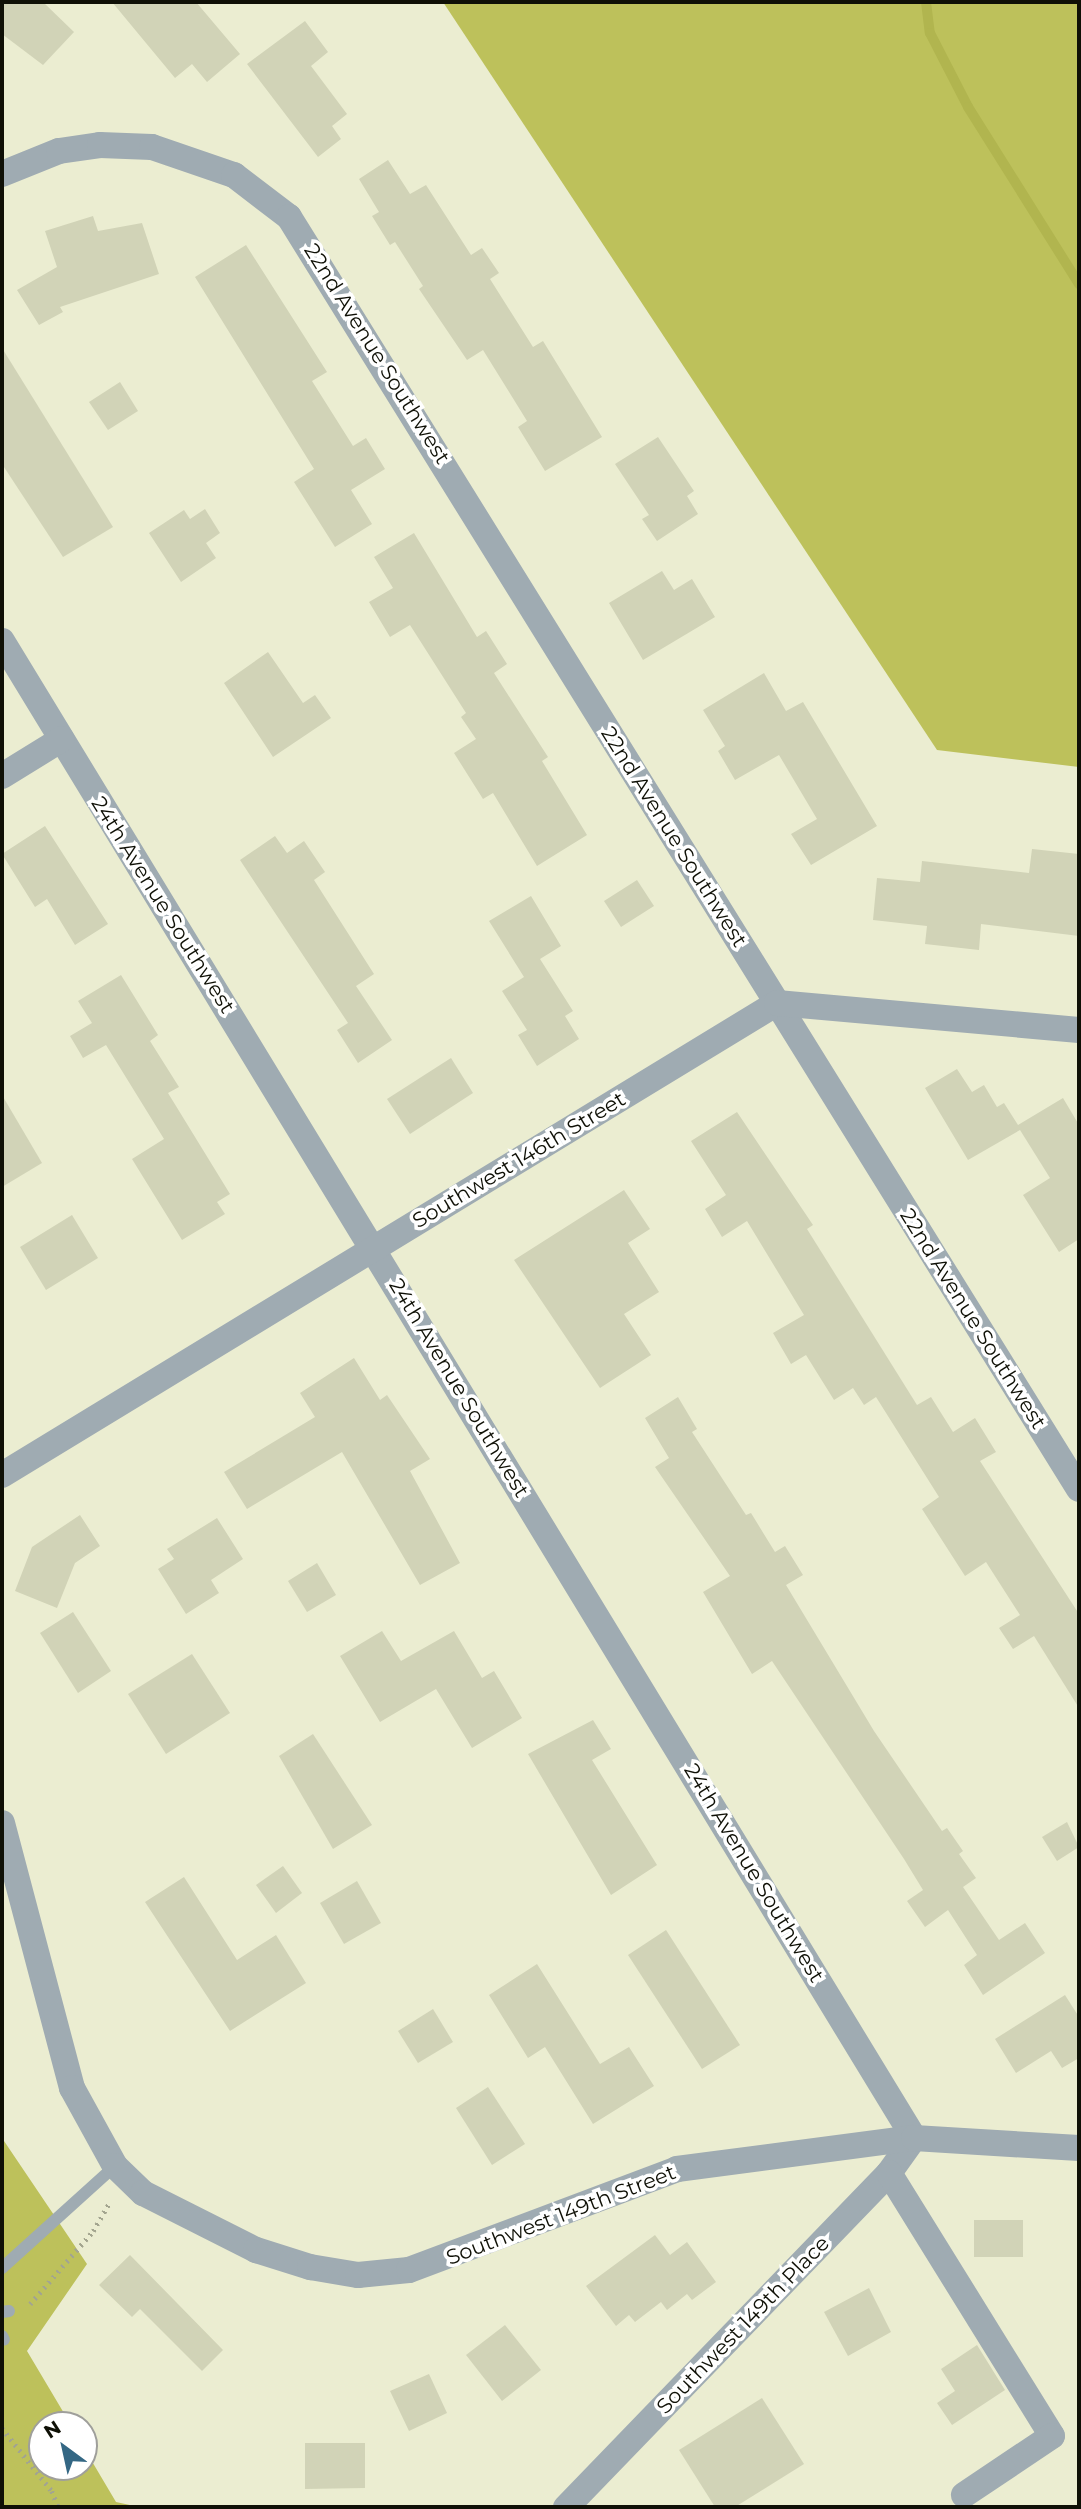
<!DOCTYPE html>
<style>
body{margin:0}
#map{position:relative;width:1081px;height:2509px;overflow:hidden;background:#ebedd1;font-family:Montserrat,sans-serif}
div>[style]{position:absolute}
.forest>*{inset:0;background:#bdc15b}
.stream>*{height:10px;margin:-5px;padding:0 5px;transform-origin:5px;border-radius:5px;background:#b1b54f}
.building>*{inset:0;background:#d1d3b7}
.path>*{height:4.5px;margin-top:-2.25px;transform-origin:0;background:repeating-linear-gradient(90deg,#a3a58f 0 2px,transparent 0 7px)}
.service>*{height:12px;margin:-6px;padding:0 6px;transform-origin:6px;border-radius:6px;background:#9fabb2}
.minor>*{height:26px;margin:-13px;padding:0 13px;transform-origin:13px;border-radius:13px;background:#9fabb2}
span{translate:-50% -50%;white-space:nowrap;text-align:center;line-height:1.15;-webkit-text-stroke:7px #fff;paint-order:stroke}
.street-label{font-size:21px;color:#0f1006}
.frame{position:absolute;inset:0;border:4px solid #0f1006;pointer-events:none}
.north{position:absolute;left:28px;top:2411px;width:70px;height:70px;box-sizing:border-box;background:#fff;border:2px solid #9f9f9b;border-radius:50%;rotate:327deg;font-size:19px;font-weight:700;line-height:28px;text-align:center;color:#0f1006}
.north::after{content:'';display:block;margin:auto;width:24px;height:32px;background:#346784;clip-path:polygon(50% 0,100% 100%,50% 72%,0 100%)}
</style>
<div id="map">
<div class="forest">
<div style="clip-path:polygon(443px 2px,1079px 2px,1079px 767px,937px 750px)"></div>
<div style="clip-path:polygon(2px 2138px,87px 2264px,27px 2351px,71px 2425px,42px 2425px,42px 2467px,84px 2467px,84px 2448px,116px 2502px,139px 2507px,2px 2507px)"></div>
</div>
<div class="stream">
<div style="left:926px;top:2px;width:31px;rotate:83deg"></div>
<div style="left:930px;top:33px;width:83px;rotate:62.8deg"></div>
<div style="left:968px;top:107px;width:209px;rotate:57.9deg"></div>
</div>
<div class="building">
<div style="clip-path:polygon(2px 2px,43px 2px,74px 32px,43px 65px,2px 34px)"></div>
<div style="clip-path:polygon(112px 2px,196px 2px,240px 54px,207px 82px,192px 64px,175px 78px)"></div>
<div style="clip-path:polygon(305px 21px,328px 52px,311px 66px,347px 114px,332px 126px,341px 139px,318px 157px,247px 64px)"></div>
<div style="clip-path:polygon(388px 160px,410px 194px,426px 185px,471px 255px,482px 248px,499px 273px,490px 279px,533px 347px,543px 341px,602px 437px,545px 471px,518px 427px,527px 421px,483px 350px,467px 360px,419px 289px,423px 286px,395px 242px,390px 245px,372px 216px,379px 212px,359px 179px)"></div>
<div style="clip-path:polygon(93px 216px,98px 231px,142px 223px,159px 274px,60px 307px,63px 312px,39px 325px,17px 290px,57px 267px,45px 231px)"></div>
<div style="clip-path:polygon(246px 245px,327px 372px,312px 381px,353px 446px,366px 438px,385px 469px,351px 490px,372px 524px,335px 547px,294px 482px,314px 469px,195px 277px)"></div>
<div style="clip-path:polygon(2px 348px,113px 527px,63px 557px,2px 464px)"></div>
<div style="clip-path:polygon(120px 382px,138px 411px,108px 430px,89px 402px)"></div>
<div style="clip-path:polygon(658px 437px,694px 491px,687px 496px,698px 514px,657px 541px,642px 519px,649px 515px,615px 464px)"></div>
<div style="clip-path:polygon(205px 509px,220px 533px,206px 543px,216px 558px,181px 582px,149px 533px,184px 510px,190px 519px)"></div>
<div style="clip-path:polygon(414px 533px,477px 637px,486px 631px,507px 664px,494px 673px,548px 757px,542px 761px,587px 835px,537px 866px,493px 793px,483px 799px,454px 753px,476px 739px,461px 717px,466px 713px,410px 625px,390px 637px,369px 602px,393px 588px,374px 557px)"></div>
<div style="clip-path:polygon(662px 571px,674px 590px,692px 579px,715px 617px,643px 660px,609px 603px)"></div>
<div style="clip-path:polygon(268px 652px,303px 703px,315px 695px,331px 718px,273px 757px,224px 683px)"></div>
<div style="clip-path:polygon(764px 673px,786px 711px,803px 702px,877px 826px,811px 865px,791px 834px,817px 819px,779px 755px,735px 780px,718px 751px,725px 746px,703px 710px)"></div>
<div style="clip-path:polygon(45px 826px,108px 924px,75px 945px,47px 899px,35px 907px,2px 854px)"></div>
<div style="clip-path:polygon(275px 836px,287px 853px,304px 841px,325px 872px,314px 880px,374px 974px,356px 986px,392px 1040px,358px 1063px,337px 1030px,348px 1023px,240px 860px)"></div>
<div style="clip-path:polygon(1032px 849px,1079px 854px,1079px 936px,981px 924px,979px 950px,925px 944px,927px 926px,873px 920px,877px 878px,920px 882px,922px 861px,1029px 873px)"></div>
<div style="clip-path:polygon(637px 880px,654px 906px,621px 927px,604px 901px)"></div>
<div style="clip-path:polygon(531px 896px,561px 946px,540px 959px,573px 1011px,565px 1016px,579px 1039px,537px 1066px,518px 1035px,527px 1030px,502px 991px,524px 977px,489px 921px)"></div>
<div style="clip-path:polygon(121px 975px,158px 1035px,150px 1041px,179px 1087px,168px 1093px,230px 1194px,217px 1202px,225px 1214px,182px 1240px,132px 1159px,164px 1139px,106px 1045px,83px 1058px,70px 1036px,92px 1023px,78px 1001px)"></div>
<div style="clip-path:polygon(451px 1058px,473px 1093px,410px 1134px,387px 1099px)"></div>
<div style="clip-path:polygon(957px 1069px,972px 1092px,984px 1085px,997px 1107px,1004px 1103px,1018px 1125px,1063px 1098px,1079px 1125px,1079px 1239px,1059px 1252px,1023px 1195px,1050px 1178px,1020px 1130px,968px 1160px,925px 1088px)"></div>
<div style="clip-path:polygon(2px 1095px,42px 1163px,2px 1187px)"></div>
<div style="clip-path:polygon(737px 1112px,813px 1225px,807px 1229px,917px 1405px,931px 1397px,953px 1432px,975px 1418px,996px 1452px,980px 1461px,1079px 1614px,1079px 1708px,1034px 1636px,1013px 1649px,999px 1628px,1020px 1615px,986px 1562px,965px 1576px,922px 1509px,939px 1497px,876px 1397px,864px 1405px,853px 1388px,834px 1400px,806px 1355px,791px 1364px,773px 1333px,804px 1315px,747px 1221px,722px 1237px,705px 1209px,726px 1195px,691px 1141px)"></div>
<div style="clip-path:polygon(624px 1190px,650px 1229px,628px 1243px,659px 1292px,624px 1314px,651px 1355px,600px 1388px,514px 1260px)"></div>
<div style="clip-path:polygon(72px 1215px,98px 1258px,46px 1290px,20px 1247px)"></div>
<div style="clip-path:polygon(354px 1358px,380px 1400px,387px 1395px,430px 1459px,410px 1471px,460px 1563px,420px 1585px,342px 1452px,247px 1509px,224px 1472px,315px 1417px,300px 1393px)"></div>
<div style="clip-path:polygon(678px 1397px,697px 1429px,692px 1432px,746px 1515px,751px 1513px,775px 1552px,785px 1546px,803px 1575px,786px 1585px,874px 1731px,942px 1831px,947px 1828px,963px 1851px,959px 1854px,976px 1878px,963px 1887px,999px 1940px,1025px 1923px,1045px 1953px,983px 1995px,964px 1965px,977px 1955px,948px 1910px,925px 1927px,907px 1901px,923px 1890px,904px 1859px,772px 1661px,752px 1674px,703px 1592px,730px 1576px,655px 1467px,669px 1458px,645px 1418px)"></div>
<div style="clip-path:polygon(80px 1515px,100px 1546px,75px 1563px,57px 1608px,15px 1591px,32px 1547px)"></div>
<div style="clip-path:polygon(217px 1518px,243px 1559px,211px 1580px,219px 1593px,186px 1614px,158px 1569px,174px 1559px,167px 1549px)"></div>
<div style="clip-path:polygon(317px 1563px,336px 1595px,307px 1612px,288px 1581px)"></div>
<div style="clip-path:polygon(73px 1612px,111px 1671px,78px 1693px,40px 1633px)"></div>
<div style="clip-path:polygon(382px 1631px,401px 1661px,454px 1631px,482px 1678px,494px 1671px,522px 1718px,472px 1748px,436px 1689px,380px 1722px,340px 1656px)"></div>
<div style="clip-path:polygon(192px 1654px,230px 1713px,166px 1754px,128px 1694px)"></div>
<div style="clip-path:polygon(593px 1720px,611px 1749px,592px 1760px,657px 1865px,611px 1895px,528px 1754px)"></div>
<div style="clip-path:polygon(313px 1734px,372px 1825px,333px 1849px,279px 1756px)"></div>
<div style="clip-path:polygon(1067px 1822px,1079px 1847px,1057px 1861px,1042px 1837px)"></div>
<div style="clip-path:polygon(283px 1866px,302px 1893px,276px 1913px,256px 1885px)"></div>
<div style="clip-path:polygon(184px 1877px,237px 1960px,276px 1935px,306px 1983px,230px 2031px,145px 1902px)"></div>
<div style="clip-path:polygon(357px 1881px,381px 1923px,344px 1944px,320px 1903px)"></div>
<div style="clip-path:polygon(666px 1930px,740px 2045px,702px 2069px,628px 1955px)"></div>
<div style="clip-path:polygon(537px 1964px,600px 2064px,629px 2047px,654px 2086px,593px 2124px,545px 2047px,528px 2058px,489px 1995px)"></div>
<div style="clip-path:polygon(1065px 1995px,1079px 2017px,1079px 2058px,1062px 2068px,1051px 2051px,1016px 2073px,995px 2039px)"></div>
<div style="clip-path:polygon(433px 2009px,453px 2042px,418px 2063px,398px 2031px)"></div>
<div style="clip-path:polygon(488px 2087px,525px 2144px,492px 2165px,456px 2108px)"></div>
<div style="clip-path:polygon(974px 2220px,1023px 2220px,1023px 2257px,974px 2257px)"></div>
<div style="clip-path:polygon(655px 2235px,670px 2255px,687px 2242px,716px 2282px,692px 2300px,687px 2294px,667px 2310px,661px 2302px,635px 2322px,629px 2315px,616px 2326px,586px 2286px)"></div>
<div style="clip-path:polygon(130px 2255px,223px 2350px,202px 2371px,140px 2309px,132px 2317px,99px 2285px)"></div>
<div style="clip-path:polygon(869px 2288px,891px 2332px,848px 2356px,824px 2312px)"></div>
<div style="clip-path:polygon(505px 2325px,541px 2370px,502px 2401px,466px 2355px)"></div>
<div style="clip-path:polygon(977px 2345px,1005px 2390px,952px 2425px,937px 2403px,955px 2391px,941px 2369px)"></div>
<div style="clip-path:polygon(429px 2374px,447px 2413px,409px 2431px,390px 2391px)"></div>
<div style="clip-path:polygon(762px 2398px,804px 2464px,735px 2507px,715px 2507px,679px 2450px)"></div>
<div style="clip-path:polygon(305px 2443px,365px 2443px,365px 2488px,305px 2489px)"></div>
</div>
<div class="path">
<div style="left:30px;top:2304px;width:96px;rotate:-49.2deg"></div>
<div style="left:93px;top:2231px;width:34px;rotate:-60deg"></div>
<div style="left:2px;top:2428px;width:80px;rotate:51.6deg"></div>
<div style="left:52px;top:2491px;width:17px;rotate:69deg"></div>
</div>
<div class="service">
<div style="left:2px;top:2268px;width:152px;rotate:-42.1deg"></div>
<div style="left:2px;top:2312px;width:7px;rotate:-8deg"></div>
<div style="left:2px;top:2336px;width:4px;rotate:63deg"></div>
</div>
<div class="minor">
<div style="left:2px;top:174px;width:61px;rotate:-22deg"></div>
<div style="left:59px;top:151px;width:41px;rotate:-8.3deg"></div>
<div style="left:100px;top:145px;width:52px;rotate:2.2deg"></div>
<div style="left:152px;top:147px;width:87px;rotate:18.9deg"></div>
<div style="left:234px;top:175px;width:69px;rotate:37.4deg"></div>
<div style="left:289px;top:217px;width:1497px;rotate:58.16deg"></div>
<div style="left:2px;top:641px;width:1753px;rotate:58.65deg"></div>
<div style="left:914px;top:2138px;width:43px;rotate:125.5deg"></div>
<div style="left:889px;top:2173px;width:465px;rotate:134deg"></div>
<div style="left:2px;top:776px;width:70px;rotate:-31.7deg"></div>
<div style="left:2px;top:1475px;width:907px;rotate:-31.34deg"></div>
<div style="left:777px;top:1003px;width:303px;rotate:5.1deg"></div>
<div style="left:2px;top:1823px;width:274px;rotate:75.2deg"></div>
<div style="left:72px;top:2088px;width:89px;rotate:61.1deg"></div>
<div style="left:115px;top:2166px;width:39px;rotate:44deg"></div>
<div style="left:143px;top:2193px;width:127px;rotate:26.8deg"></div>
<div style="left:256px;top:2250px;width:57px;rotate:17.5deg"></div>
<div style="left:310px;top:2267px;width:49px;rotate:9.5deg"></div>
<div style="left:358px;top:2275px;width:51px;rotate:-5.6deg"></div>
<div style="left:409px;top:2270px;width:286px;rotate:-20.6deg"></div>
<div style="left:677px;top:2169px;width:239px;rotate:-7.5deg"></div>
<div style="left:914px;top:2138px;width:165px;rotate:3.5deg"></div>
<div style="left:889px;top:2173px;width:309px;rotate:58.2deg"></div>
<div style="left:1052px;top:2436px;width:106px;rotate:146.2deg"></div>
</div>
<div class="street-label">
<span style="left:377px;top:354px;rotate:58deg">22nd Avenue Southwest</span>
<span style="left:674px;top:837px;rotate:58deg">22nd Avenue Southwest</span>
<span style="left:163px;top:905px;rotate:58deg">24th Avenue Southwest</span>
<span style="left:519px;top:1160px;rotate:-31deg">Southwest 146th Street</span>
<span style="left:973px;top:1319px;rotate:58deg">22nd Avenue Southwest</span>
<span style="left:459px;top:1388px;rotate:59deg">24th Avenue Southwest</span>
<span style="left:754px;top:1873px;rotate:59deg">24th Avenue Southwest</span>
<span style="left:561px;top:2215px;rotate:-21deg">Southwest 149th Street</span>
<span style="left:743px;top:2325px;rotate:-46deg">Southwest 149th Place</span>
</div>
<div class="frame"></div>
<div class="north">N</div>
</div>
